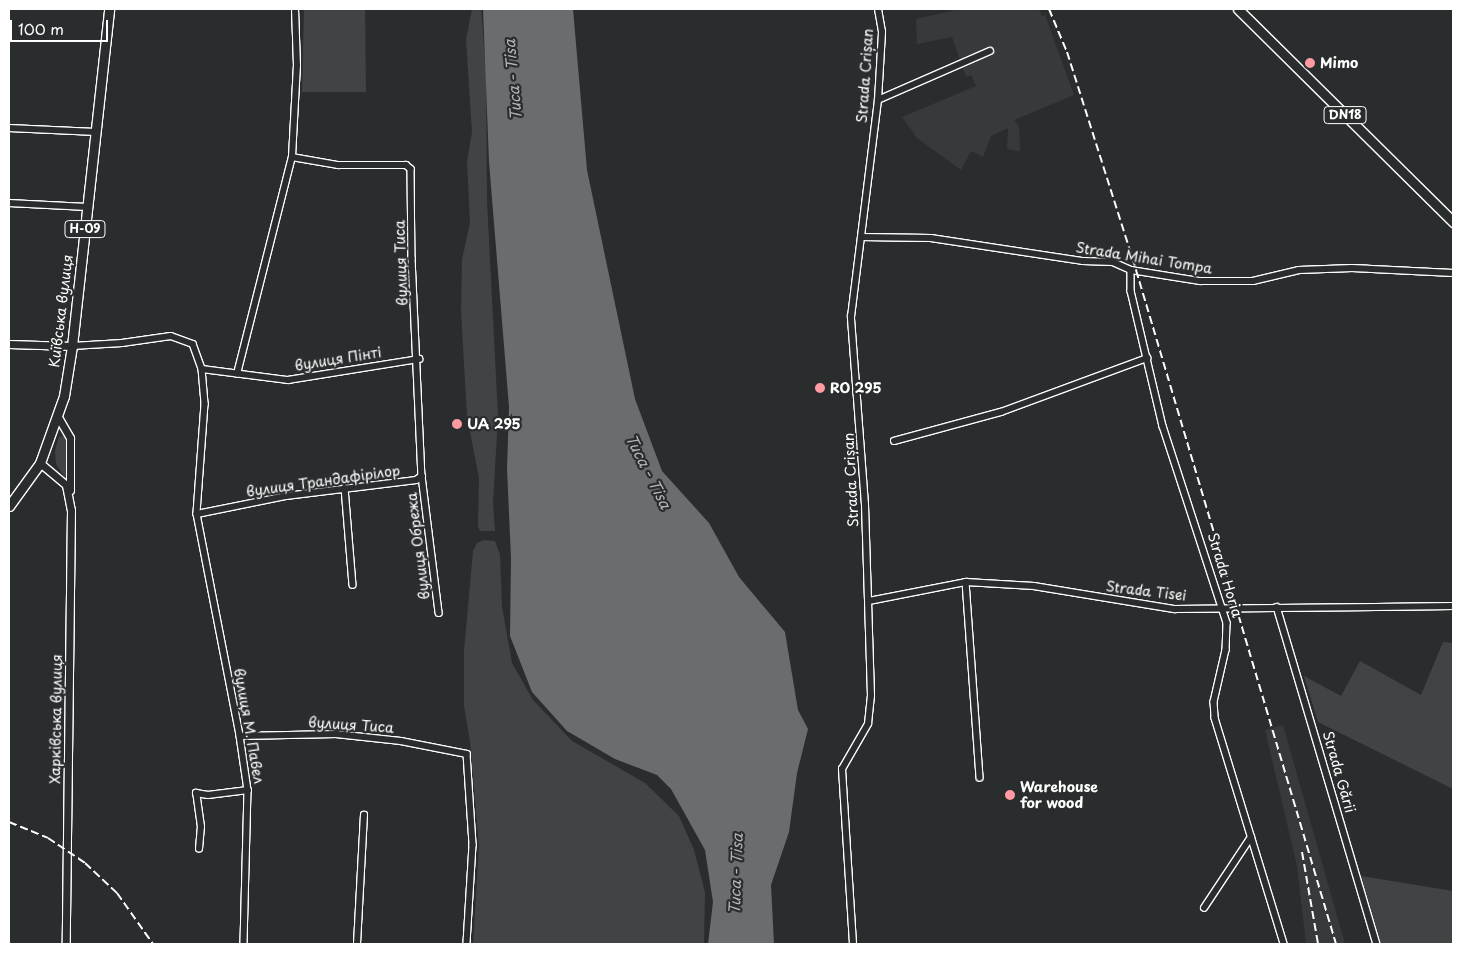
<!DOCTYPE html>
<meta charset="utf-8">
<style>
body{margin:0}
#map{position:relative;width:1462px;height:953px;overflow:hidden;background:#2a2d2e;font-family:"Playpen Sans",sans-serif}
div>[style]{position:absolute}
.built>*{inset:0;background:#373a3b}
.green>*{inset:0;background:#414445}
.water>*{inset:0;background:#6a6c6d}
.roads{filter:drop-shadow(1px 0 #fff) drop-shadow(-1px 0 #fff) drop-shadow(0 1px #fff) drop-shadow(0 -1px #fff)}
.minor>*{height:5.5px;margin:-2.75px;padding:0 2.75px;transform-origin:2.75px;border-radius:2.75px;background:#2a2d2e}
.tertiary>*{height:7px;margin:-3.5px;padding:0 3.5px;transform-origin:3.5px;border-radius:3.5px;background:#2a2d2e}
.primary>*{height:9px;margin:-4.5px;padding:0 4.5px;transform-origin:4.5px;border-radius:4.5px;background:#2a2d2e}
.rail>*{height:2px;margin-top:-1px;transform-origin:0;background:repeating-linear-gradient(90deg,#fff 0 8px,transparent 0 12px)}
.dots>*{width:14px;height:14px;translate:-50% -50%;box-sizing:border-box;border:2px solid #2a2d2e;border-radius:50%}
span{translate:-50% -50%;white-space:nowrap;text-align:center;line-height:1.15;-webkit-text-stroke:4.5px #2a2d2e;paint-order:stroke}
.shield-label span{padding:1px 4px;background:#2a2d2e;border:1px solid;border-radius:4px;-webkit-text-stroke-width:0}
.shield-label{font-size:12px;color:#fff;font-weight:700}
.poi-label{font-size:14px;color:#fff;font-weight:700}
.left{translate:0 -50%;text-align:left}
.street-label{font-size:14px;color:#fff}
.water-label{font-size:15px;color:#b4b6b6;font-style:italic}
.frame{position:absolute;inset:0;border:10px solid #fff;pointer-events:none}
.scale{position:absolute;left:10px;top:20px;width:98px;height:22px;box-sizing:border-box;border:2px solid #fff;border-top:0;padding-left:6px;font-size:15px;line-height:18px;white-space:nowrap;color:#fff;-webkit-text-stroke:4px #2a2d2e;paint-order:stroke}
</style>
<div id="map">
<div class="built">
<div style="clip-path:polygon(960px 9px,1039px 9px,1042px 16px,1045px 15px,1074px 95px,1014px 120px,1019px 127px,1020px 151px,1007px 149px,1008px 128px,991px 136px,983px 157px,971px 151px,961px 170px,917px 138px,902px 117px,976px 86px,971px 75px,966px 77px,952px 37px,917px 44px,916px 19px)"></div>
<div style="clip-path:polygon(1283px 725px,1345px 944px,1306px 944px,1297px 866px,1265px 730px)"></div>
</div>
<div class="green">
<div style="clip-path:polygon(304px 9px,365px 9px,366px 92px,302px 92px)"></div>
<div style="clip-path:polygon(472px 9px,481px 9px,486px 72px,487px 201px,498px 416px,493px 503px,495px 531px,480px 531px,478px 526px,479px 478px,467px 416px,461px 310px,462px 260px,470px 223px,467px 162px,472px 132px,466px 40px)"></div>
<div style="clip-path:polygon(63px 436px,67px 440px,66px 479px,56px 464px,55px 451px,59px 437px)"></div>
<div style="clip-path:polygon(484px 540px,495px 541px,500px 555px,502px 607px,512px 663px,533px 700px,572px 741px,645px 783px,679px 816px,694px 850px,705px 892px,704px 944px,473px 944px,479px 846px,470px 741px,464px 706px,464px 651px,473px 551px,477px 543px)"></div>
<div style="clip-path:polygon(1443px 642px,1453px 643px,1453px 789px,1318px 722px,1304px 676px,1341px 696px,1360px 661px,1421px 695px)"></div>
<div style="clip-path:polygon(1361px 876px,1453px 891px,1453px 944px,1381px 944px)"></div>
</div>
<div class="water">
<div style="clip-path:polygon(483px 9px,573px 9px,587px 170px,635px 399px,662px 471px,709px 523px,739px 577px,785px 632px,798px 710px,808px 729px,797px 773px,789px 832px,771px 885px,774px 944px,708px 944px,713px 902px,705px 850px,671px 789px,657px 775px,615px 759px,567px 731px,532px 692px,510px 636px,511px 558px,507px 469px,509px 407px,489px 162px)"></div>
</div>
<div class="roads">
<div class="minor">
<div style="left:878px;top:100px;width:122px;rotate:-23.6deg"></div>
<div style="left:9px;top:128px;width:87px;rotate:2.6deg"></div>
<div style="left:292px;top:157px;width:47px;rotate:9.9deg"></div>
<div style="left:338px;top:165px;width:68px"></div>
<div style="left:406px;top:165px;width:6px;rotate:39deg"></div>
<div style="left:411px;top:169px;width:89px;rotate:89.4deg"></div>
<div style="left:412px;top:258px;width:218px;rotate:87.4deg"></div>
<div style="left:422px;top:476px;width:138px;rotate:82.9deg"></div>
<div style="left:9px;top:203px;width:78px;rotate:2.9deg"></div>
<div style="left:861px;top:237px;width:70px;rotate:0.8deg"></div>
<div style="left:931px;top:238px;width:154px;rotate:8.6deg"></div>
<div style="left:1083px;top:261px;width:30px;rotate:2deg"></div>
<div style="left:1113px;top:262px;width:20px;rotate:24deg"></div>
<div style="left:1131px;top:270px;width:70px;rotate:9.1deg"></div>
<div style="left:1200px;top:281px;width:53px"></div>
<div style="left:1253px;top:281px;width:47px;rotate:-13.4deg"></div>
<div style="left:1299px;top:270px;width:53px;rotate:-2.2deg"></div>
<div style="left:1352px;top:268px;width:101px;rotate:2.8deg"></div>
<div style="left:1131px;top:270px;width:21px;rotate:90deg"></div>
<div style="left:1131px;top:291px;width:139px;rotate:76.7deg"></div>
<div style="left:1163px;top:426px;width:207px;rotate:72deg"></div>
<div style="left:1227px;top:623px;width:27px;rotate:92deg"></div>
<div style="left:1226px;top:650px;width:53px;rotate:103deg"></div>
<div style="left:1214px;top:702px;width:16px;rotate:86deg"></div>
<div style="left:1215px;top:718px;width:236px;rotate:73deg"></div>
<div style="left:72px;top:346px;width:50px;rotate:-3.4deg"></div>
<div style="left:122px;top:343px;width:49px;rotate:-8.1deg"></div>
<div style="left:171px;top:336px;width:23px;rotate:20deg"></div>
<div style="left:193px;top:344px;width:27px;rotate:70deg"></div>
<div style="left:202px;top:369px;width:87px;rotate:7.3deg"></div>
<div style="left:288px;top:380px;width:133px;rotate:-9.1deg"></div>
<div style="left:202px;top:369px;width:35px;rotate:85deg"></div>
<div style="left:205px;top:404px;width:110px;rotate:94.2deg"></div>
<div style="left:197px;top:514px;width:226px;rotate:79deg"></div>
<div style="left:240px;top:736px;width:55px;rotate:81.6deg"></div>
<div style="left:248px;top:790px;width:154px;rotate:91.5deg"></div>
<div style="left:237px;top:374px;width:224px;rotate:-75.8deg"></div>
<div style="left:292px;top:157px;width:91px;rotate:-86.9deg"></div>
<div style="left:297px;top:66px;width:57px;rotate:-92deg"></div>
<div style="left:894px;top:441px;width:111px;rotate:-15.2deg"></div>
<div style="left:1001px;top:412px;width:156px;rotate:-20.3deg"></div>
<div style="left:345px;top:488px;width:97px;rotate:85.3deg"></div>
<div style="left:197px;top:514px;width:91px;rotate:-11.4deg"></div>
<div style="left:286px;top:496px;width:131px;rotate:-7deg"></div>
<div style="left:416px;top:480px;width:7px;rotate:-34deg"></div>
<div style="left:966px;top:582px;width:196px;rotate:85.9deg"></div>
<div style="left:869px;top:601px;width:99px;rotate:-11.1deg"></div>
<div style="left:966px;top:582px;width:68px;rotate:3.4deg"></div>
<div style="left:1034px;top:586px;width:143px;rotate:9.3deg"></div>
<div style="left:1175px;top:609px;width:278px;rotate:-0.6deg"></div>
<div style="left:1277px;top:607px;width:352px;rotate:73.5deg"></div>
<div style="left:240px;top:736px;width:96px;rotate:-1.2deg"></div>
<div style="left:336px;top:734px;width:65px;rotate:6.1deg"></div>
<div style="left:401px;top:741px;width:67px;rotate:11.1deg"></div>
<div style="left:467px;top:754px;width:91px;rotate:86.2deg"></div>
<div style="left:473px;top:845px;width:99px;rotate:93.5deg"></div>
<div style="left:199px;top:849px;width:22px;rotate:-85deg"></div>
<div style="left:201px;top:827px;width:34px;rotate:-98deg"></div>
<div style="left:196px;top:793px;width:12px;rotate:9deg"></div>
<div style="left:208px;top:795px;width:40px;rotate:-7.1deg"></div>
<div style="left:1204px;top:908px;width:85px;rotate:-56.5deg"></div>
<div style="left:357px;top:944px;width:129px;rotate:-86.9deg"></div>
<div style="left:853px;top:944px;width:175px;rotate:-93.6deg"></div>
<div style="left:842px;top:769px;width:52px;rotate:-60deg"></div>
<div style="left:868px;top:724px;width:28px;rotate:-84deg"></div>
<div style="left:871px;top:696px;width:191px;rotate:-91.8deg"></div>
<div style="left:865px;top:505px;width:189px;rotate:-94.3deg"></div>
<div style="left:851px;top:317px;width:219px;rotate:-82.9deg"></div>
<div style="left:878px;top:100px;width:68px;rotate:-86.6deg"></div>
<div style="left:882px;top:32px;width:23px;rotate:-100deg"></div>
</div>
<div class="tertiary">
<div style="left:9px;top:344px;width:63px;rotate:1.8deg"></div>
<div style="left:58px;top:417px;width:24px;rotate:60deg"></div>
<div style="left:70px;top:438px;width:52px;rotate:90deg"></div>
<div style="left:40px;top:463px;width:34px;rotate:40deg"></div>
<div style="left:66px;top:485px;width:25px;rotate:79deg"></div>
<div style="left:71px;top:510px;width:434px;rotate:90.7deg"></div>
</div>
<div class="primary">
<div style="left:1238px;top:9px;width:303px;rotate:44.7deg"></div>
<div style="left:9px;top:506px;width:53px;rotate:-54.2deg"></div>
<div style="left:40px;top:463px;width:71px;rotate:-70.3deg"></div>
<div style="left:64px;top:396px;width:51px;rotate:-80.9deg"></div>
<div style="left:72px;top:346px;width:339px;rotate:-83.7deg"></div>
</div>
</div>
<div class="rail">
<div style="left:1049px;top:9px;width:47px;rotate:67.3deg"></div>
<div style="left:1067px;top:52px;width:229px;rotate:72.4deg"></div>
<div style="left:1136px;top:270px;width:703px;rotate:73.47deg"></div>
<div style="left:9px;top:822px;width:42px;rotate:22.3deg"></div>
<div style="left:48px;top:838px;width:45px;rotate:34deg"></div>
<div style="left:85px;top:863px;width:44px;rotate:43.2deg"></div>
<div style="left:117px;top:893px;width:62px;rotate:54.8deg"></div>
<div style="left:1302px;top:852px;width:93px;rotate:80.1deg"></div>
</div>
<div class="dots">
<div style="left:1310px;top:63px;background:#ff9aa2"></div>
<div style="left:820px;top:388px;background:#ff9aa2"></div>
<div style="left:457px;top:424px;background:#ff9aa2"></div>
<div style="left:1010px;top:795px;background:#ff9aa2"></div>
</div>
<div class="shield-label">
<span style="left:1345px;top:115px">DN18</span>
<span style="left:85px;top:229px">Н-09</span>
</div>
<div class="poi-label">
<span class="left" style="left:1320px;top:63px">Mimo</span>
<span class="left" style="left:830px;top:388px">RO 295</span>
<span class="left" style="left:467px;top:424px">UA 295</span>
<span class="left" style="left:1020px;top:795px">Warehouse<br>for wood</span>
</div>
<div class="street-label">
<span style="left:865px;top:76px;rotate:-86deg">Strada Crișan</span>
<span style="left:1144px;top:258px;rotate:9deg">Strada Mihai Tompa</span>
<span style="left:401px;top:263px;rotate:-92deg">вулиця Тиса</span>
<span style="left:61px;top:311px;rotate:-83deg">Київська вулиця</span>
<span style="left:338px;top:359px;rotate:-9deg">вулиця Пінті</span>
<span style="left:851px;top:480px;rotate:-93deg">Strada Crișan</span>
<span style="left:323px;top:481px;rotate:-8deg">вулиця Трандафірілор</span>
<span style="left:418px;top:546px;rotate:-97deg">вулиця Обрежа</span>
<span style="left:1225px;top:575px;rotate:73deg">Strada Horia</span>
<span style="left:1146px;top:591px;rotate:7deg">Strada Tisei</span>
<span style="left:56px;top:719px;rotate:-89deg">Харківська вулиця</span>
<span style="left:351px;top:725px;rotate:4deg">вулиця Тиса</span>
<span style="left:249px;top:726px;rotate:80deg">вулиця М. Павел</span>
<span style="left:1339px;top:772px;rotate:74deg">Strada Gării</span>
</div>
<div class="water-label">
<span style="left:512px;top:80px;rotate:-95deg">Тиса - Tisa</span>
<span style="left:649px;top:471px;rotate:63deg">Тиса - Tisa</span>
<span style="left:735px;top:874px;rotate:-88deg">Тиса - Tisa</span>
</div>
<div class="frame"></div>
<div class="scale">100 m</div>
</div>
